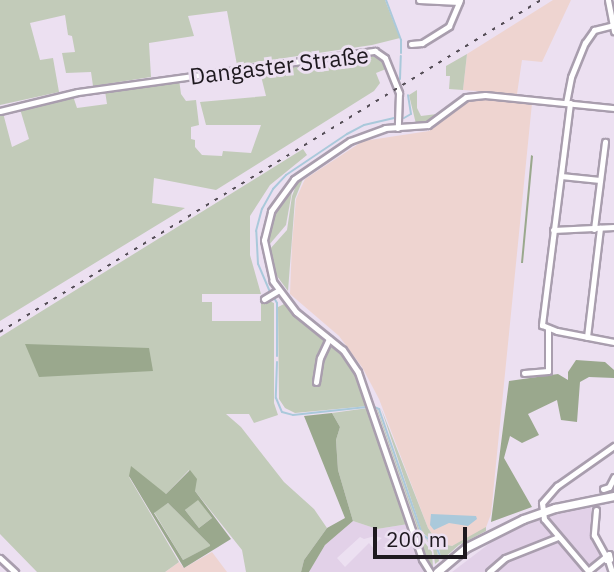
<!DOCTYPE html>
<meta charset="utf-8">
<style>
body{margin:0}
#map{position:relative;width:614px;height:572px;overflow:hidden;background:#ece0f1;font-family:"IBM Plex Sans",sans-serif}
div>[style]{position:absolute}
.built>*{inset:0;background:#e2d1e8}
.industrial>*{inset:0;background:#eed4d0}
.education>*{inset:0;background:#eed4d1}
.green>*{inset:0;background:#c2cbb9}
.forest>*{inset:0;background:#9aa88d}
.water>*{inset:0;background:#aac9db}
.stream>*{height:2px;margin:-1px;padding:0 1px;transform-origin:1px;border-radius:1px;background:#aac9db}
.roads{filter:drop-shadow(2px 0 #a99eae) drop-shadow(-2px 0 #a99eae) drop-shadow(0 2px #a99eae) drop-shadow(0 -2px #a99eae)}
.minor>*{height:5px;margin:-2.5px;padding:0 2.5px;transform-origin:2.5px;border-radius:2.5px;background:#fff}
.major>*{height:7px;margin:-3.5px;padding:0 3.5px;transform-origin:3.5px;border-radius:3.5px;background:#fff}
.rail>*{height:2px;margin-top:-1px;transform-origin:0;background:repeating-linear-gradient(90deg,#534c55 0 3.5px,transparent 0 10.5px)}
span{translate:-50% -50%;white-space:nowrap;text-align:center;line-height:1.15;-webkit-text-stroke:6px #ece0f1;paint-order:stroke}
.street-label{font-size:23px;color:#1e191f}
.scale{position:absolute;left:373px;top:527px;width:94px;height:32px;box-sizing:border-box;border:4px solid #1e191f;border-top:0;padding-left:9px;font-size:21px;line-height:24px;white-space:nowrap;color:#1e191f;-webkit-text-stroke:5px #ece0f1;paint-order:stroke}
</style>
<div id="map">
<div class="built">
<div style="clip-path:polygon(591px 506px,593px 535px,601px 555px,583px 572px,452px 572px,498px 537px,554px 513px)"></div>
<div style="clip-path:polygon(evenodd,353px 521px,377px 529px,408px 524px,424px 572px,309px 572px,325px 545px,353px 521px,375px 536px,382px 538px,377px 542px,378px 554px,369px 543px,345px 567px,337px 558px,360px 537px,364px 539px,375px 536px)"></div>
</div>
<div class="industrial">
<div style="clip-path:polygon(553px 0,571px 0,542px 62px,522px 60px,517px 94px,463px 90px,467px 54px)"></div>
<div style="clip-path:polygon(479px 97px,532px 103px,491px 514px,485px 530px,452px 546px,438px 543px,428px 528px,379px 399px,362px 367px,339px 336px,290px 294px,292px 244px,296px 199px,305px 179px,363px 141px,429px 131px,466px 100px)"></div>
</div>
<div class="education">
<div style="clip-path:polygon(212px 552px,227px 572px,165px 572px,179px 562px,184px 568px)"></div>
</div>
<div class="green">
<div style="clip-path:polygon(0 0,385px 0,400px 38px,372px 45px,237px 65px,227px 11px,188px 16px,194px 36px,149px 43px,151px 77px,93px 86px,91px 72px,66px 73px,62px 53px,75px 52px,72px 36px,68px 35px,65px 15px,30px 23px,40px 60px,53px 58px,59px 92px,0 105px)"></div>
<div style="clip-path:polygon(467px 54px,463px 90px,449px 89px,450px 76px,446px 76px,446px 66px)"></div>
<div style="clip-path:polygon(375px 56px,380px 58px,386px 69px,376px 73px,380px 83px,374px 91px,216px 190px,154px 178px,152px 203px,185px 208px,0 321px,0 114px,3px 113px,12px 147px,29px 139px,20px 109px,73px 96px,77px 108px,107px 104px,105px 91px,179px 79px,181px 94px,186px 101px,196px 100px,199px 125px,191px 127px,191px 139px,195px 140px,195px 147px,202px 155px,222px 156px,223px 151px,251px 153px,261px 125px,206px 125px,200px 102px,266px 96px,260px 72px)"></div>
<div style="clip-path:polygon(417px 90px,417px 108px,421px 116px,437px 114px,451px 102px,431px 120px,416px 124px,409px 95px)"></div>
<div style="clip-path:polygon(303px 149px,307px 155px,270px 185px,250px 216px,250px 255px,261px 294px,202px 294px,202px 302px,212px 302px,212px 321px,261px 321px,261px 297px,274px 303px,274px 403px,278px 415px,254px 423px,249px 414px,226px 414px,241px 427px,284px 482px,314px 509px,327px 528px,304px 560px,301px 572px,246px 572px,242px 550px,195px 491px,189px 470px,166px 494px,129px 477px,179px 562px,165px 572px,37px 572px,0 534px,0 337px)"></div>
<div style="clip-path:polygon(303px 179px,295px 199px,288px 291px,274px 272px,270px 249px,287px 230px,292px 196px,297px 183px)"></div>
<div style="clip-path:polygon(293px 186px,286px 225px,269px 245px,271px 224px,278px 204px)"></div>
<div style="clip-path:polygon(284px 304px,297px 319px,345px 358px,355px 373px,368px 406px,295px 413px,285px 408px,279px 399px,278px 307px)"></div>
<div style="clip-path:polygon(376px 407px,378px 410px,421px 534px,437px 550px,439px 561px,435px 564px,433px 548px,418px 530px)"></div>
<div style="clip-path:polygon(368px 408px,370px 411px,368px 413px,372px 413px,387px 459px,384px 462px,388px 462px,408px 524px,377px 529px,353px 521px,338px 470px,336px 440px,340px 427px,332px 413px)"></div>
<div style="clip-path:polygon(381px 408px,428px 528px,438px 543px,452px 546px,486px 527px,486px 531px,459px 545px,442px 560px,438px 546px,422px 532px)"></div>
<div style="clip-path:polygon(375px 412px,418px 534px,432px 552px,433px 567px,425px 559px)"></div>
<div style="clip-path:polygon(198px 499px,212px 518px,199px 528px,185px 510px)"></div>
<div style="clip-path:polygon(168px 503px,211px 546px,183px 560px,154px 512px)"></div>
</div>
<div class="forest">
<div style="clip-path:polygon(531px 155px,533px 156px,523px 263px,521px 263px)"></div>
<div style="clip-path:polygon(25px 344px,149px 348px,153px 371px,39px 377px)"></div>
<div style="clip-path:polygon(576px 360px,605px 362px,614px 370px,614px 378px,589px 377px,580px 382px,577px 422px,561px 420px,557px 400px,528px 414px,539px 435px,522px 443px,510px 436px,504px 458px,532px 507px,491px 522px,509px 381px,558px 374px,568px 380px,568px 372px)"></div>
<div style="clip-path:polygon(332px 413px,340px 427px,336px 440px,338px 470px,353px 521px,325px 545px,309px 572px,301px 572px,304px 560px,327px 528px,345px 518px,304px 416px)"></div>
<div style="clip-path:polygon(evenodd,131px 466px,166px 494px,190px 470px,197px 479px,195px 491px,231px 539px,184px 568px,129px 476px,131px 466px,198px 500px,212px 518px,199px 528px,185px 510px,198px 500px,131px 466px,168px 503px,210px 545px,210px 546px,183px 560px,154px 513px,168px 503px)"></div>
</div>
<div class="water">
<div style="clip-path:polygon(431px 514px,476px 516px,477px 519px,468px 526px,449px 523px,434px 530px,430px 525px)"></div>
</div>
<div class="stream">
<div style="left:386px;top:0;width:43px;rotate:69.4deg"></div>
<div style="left:401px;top:40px;width:13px;rotate:90deg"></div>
<div style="left:400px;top:79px;width:23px;rotate:-88deg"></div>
<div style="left:404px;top:118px;width:8px;rotate:-30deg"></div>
<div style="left:411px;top:114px;width:19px;rotate:-99deg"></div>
<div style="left:270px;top:292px;width:30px;rotate:-113deg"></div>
<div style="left:258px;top:264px;width:33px;rotate:-93deg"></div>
<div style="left:256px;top:231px;width:23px;rotate:-75deg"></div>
<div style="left:262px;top:209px;width:23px;rotate:-61deg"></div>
<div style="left:273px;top:189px;width:19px;rotate:-47deg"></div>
<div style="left:286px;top:175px;width:73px;rotate:-33.9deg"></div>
<div style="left:347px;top:134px;width:19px;rotate:-28deg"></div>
<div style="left:364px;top:125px;width:32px;rotate:-13deg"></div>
<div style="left:273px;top:296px;width:8px;rotate:60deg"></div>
<div style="left:277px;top:303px;width:53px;rotate:90deg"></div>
<div style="left:277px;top:362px;width:36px;rotate:92deg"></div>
<div style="left:276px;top:398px;width:15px;rotate:67deg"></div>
<div style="left:282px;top:412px;width:11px;rotate:15deg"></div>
<div style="left:293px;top:415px;width:74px;rotate:-6.2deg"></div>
<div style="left:372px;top:406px;width:8px;rotate:23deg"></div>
<div style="left:379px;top:409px;width:132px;rotate:71deg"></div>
<div style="left:422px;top:534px;width:16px;rotate:38deg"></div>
<div style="left:435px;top:544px;width:13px;rotate:67deg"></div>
</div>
<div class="roads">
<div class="minor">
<div style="left:419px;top:0;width:40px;rotate:2.9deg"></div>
<div style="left:608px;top:0;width:32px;rotate:79deg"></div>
<div style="left:411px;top:44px;width:11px;rotate:-5deg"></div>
<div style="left:422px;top:43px;width:32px;rotate:-32deg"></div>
<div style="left:449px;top:26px;width:28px;rotate:-67deg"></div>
<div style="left:566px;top:103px;width:26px;rotate:-79deg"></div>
<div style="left:571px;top:77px;width:37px;rotate:-68deg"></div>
<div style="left:585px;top:43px;width:16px;rotate:-55deg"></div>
<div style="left:594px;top:30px;width:21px;rotate:-14deg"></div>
<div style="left:570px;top:103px;width:224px;rotate:97.2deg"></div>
<div style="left:542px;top:325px;width:16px;rotate:22deg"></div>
<div style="left:557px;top:331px;width:58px;rotate:10.9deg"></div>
<div style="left:0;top:111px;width:80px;rotate:-13.7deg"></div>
<div style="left:78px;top:92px;width:300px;rotate:-7.9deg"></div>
<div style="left:375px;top:51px;width:12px;rotate:35deg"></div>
<div style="left:385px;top:58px;width:38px;rotate:68deg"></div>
<div style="left:399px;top:93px;width:35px;rotate:92deg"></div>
<div style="left:561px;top:176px;width:39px;rotate:6deg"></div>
<div style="left:594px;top:229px;width:88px;rotate:-82.8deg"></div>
<div style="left:553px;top:230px;width:61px;rotate:-2.8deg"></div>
<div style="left:264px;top:299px;width:17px;rotate:-31deg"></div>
<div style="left:587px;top:337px;width:110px;rotate:-83.2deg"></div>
<div style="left:524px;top:373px;width:24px;rotate:-5deg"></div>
<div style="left:548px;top:371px;width:43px;rotate:-90deg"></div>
<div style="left:316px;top:382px;width:24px;rotate:-81deg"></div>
<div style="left:320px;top:358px;width:21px;rotate:-65deg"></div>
<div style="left:603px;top:489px;width:6px;rotate:-18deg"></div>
<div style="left:609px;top:487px;width:11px;rotate:-63deg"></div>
<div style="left:596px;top:510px;width:25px;rotate:95deg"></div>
<div style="left:594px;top:535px;width:23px;rotate:61deg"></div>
<div style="left:609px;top:554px;width:5px;rotate:79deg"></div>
<div style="left:610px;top:559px;width:4px;rotate:166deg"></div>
<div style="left:606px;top:560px;width:4px;rotate:-104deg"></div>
<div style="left:605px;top:556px;width:4px;rotate:-27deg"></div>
<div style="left:0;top:558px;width:21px;rotate:43deg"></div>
<div style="left:608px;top:560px;width:13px;rotate:72deg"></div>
<div style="left:588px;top:571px;width:21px;rotate:-39deg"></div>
<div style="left:430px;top:572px;width:15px;rotate:-122deg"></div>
<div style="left:422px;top:559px;width:198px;rotate:-108.9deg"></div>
<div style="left:358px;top:372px;width:27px;rotate:-124deg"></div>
<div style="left:343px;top:350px;width:60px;rotate:-141deg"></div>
<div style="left:296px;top:312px;width:39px;rotate:-127deg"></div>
<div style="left:273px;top:281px;width:42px;rotate:-102.4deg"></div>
<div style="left:264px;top:240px;width:30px;rotate:-76deg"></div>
<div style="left:271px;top:211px;width:39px;rotate:-54deg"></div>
<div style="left:294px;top:179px;width:68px;rotate:-34.2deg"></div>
<div style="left:350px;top:141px;width:37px;rotate:-20deg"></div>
<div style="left:385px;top:128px;width:43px;rotate:-4deg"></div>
<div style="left:428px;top:125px;width:47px;rotate:-36.4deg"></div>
<div style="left:466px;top:97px;width:19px;rotate:-6deg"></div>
<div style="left:485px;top:95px;width:130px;rotate:5.8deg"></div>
<div style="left:489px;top:572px;width:21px;rotate:-41deg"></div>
<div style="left:505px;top:558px;width:57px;rotate:-21.6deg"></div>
<div style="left:589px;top:572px;width:70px;rotate:-130.3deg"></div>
<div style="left:544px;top:519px;width:16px;rotate:-97deg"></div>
<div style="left:542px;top:503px;width:23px;rotate:-49deg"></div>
<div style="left:557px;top:486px;width:70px;rotate:-35.1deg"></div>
</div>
<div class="major">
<div style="left:437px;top:572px;width:39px;rotate:-40deg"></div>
<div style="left:467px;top:547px;width:63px;rotate:-26.6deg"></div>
<div style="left:523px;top:519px;width:34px;rotate:-19deg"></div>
<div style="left:555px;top:508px;width:60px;rotate:-11.5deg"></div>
</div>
</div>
<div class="rail">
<div style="left:0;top:332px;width:635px;rotate:-31.54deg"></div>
</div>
<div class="street-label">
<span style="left:279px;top:65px;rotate:-7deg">Dangaster Straße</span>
</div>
<div class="scale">200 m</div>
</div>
